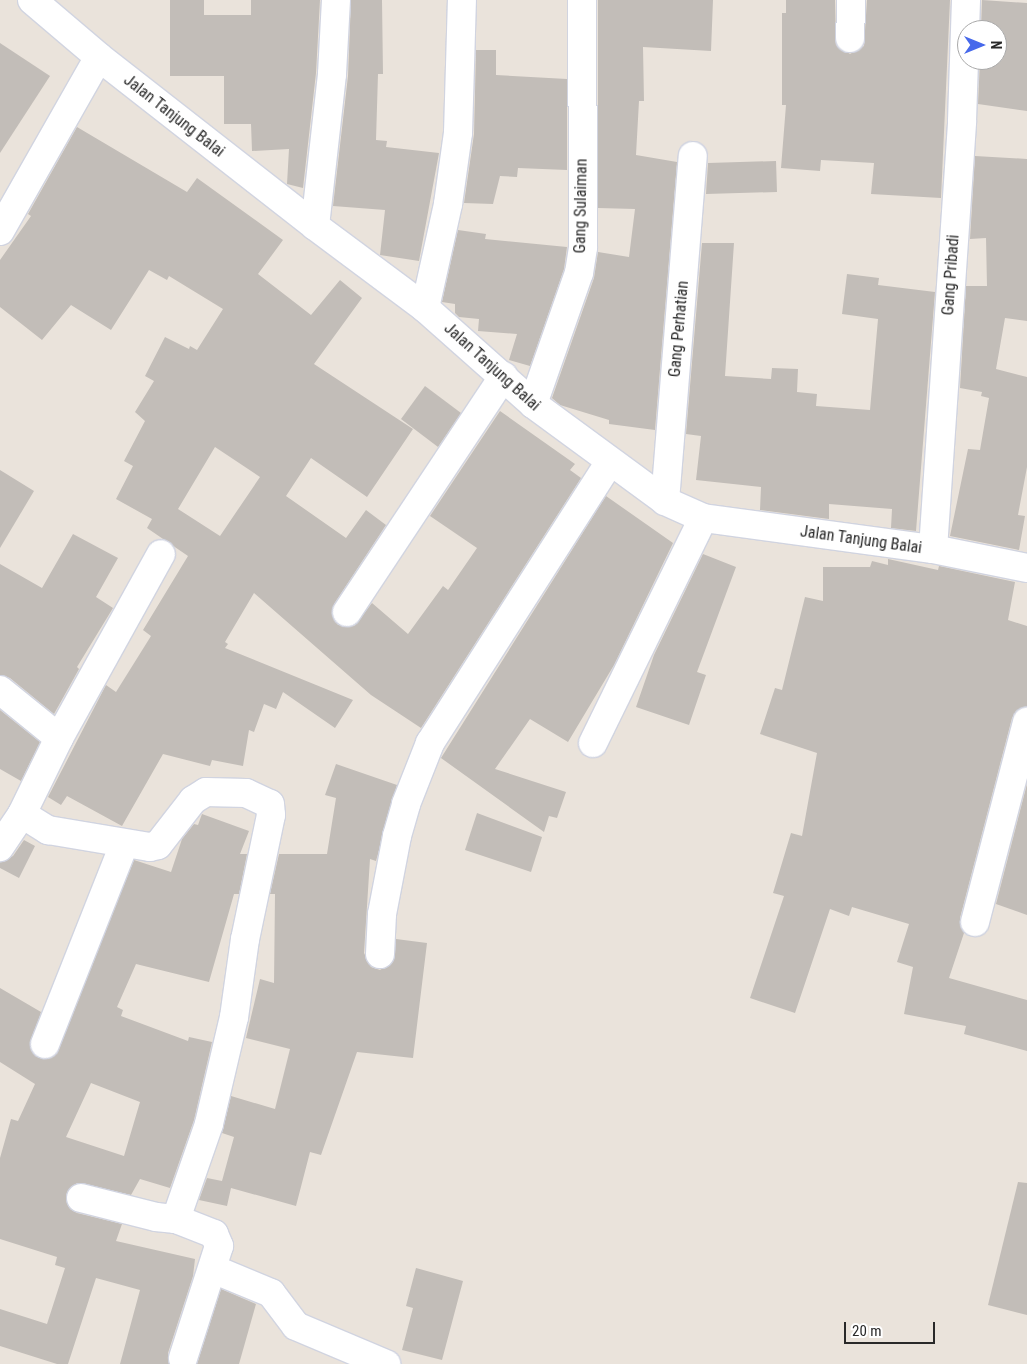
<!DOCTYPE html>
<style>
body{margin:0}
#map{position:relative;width:1027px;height:1364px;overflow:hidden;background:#eae3db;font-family:"Roboto Condensed",sans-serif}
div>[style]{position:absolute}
.building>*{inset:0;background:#c2bdb8}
.roads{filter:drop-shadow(1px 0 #d1d4e0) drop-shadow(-1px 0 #d1d4e0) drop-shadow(0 1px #d1d4e0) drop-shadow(0 -1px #d1d4e0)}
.minor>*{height:28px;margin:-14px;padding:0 14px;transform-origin:14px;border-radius:14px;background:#fff}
.tertiary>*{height:28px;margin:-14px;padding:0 14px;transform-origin:14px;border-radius:14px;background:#fff}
span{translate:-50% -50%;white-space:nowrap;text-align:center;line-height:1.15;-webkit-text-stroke:4px #fff;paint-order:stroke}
.street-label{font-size:16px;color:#292929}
.north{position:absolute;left:957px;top:20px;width:50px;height:50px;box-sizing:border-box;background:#fff;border:1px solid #a9a9a9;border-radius:50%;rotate:90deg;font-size:14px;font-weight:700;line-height:20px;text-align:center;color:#292929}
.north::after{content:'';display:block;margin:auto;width:18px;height:22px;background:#4769eb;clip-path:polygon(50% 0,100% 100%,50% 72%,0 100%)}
.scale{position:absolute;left:844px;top:1322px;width:91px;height:22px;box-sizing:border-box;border:2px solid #292929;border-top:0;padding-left:6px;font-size:15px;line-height:18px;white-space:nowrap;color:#292929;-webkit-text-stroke:4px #fff;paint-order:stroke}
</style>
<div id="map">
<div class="building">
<div style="clip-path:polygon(170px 0,204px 0,204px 15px,251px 15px,251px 0,320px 0,316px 73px,303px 188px,287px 184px,289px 149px,252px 151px,251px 124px,224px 124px,224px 76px,170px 76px)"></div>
<div style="clip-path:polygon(351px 0,382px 0,383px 74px,378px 74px,376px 140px,387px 141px,386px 147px,439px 153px,419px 261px,380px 255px,385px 210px,333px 206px,348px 76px)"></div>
<div style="clip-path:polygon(598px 0,713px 0,711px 51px,643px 47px,644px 101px,639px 101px,636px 155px,677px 162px,655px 430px,609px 424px,609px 420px,560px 405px,552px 398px,594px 278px,598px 252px,629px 257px,635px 209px,598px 208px)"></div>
<div style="clip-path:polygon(786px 0,835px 0,836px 45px,850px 54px,864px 46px,867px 0,950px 0,941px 198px,871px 194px,874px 163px,821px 160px,820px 171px,781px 168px,786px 105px,782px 105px,782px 13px,786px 13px)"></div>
<div style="clip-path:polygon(982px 0,1027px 3px,1027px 111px,978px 104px,980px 60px,997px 60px,997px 30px,981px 30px)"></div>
<div style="clip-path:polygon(0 43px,50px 76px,0 153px)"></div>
<div style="clip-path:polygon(476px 50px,496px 50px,496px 75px,567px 79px,567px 170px,518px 168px,517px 177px,500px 176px,493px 204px,464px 203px,474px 134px)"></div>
<div style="clip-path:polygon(evenodd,77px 127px,187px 192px,197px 178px,283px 240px,258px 274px,311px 315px,340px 280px,362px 298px,314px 364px,413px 429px,367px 497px,311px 458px,286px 496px,346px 538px,366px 510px,386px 525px,334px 604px,333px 618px,338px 625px,354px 626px,372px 603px,408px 634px,443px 586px,448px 590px,477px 548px,430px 516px,500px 411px,575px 464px,570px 470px,581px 478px,421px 728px,371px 695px,254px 593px,225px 642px,228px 644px,225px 648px,353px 700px,335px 728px,283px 692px,276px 709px,264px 704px,254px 732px,249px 730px,243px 766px,212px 760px,210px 766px,163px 754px,122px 826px,67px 796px,61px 805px,48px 797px,106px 685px,116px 692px,151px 636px,143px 630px,188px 556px,147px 528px,152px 519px,116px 499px,133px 466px,124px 461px,145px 421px,135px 412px,154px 381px,145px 376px,165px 337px,189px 349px,190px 346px,197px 350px,223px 309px,169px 276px,167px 280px,149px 270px,111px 330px,71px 305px,42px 340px,0 307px,0 260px,31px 216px,28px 214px,77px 127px,215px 447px,260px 477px,220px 536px,178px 509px,215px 447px)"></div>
<div style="clip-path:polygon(975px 156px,1027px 159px,1027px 321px,1005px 318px,996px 369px,1027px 377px,1027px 467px,1018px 515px,1025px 516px,1019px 550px,950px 536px,968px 449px,980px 450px,989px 398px,981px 396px,982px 392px,960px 388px,966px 286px,987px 286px,986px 238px,970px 239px)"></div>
<div style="clip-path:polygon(776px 161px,777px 192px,706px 194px,708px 163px)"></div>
<div style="clip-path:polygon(458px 230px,486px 234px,485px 239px,567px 247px,564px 269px,530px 366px,509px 360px,517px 334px,478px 331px,479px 319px,459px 317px,455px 313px,455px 304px,442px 302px)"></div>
<div style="clip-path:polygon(702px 243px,734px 243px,725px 376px,771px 379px,772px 368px,798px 369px,797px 392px,817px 394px,816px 406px,870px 410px,878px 319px,842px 314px,847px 274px,879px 278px,878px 285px,935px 292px,916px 531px,891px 528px,892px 509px,829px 504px,829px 519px,760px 510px,761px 487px,696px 480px,701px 436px,686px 434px)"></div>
<div style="clip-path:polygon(425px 386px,461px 413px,438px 447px,401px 419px)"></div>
<div style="clip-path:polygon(0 470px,34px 491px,0 548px)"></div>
<div style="clip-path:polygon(606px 496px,673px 543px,614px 665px,568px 742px,530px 719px,495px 769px,566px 792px,557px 818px,549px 816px,544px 832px,441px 758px)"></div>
<div style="clip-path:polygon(73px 534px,118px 558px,96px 597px,113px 608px,77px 667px,79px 669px,54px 714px,10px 678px,0 675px,0 564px,42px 588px)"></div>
<div style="clip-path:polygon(703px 554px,736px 567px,697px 672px,706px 675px,689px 725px,636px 707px,654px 655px)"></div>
<div style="clip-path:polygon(888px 559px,938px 570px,939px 566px,1015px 582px,1008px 620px,1027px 626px,1027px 707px,1016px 711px,1012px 718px,960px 918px,964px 933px,949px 978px,1027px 1000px,1027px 1051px,964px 1034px,966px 1026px,904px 1014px,913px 967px,897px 962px,909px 924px,852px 907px,849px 916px,830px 909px,795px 1013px,750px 998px,784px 896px,773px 893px,791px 833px,802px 836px,817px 753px,760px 734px,775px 688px,782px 690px,805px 597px,823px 601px,823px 567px,870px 567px,872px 561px,888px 565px)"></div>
<div style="clip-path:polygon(0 710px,40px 742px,21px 781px,0 769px)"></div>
<div style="clip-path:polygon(336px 764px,397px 785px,376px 861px,370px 859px,364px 953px,371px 967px,380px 970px,393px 962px,396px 939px,427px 943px,413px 1058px,357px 1052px,321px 1155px,310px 1152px,296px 1206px,231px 1188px,227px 1206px,199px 1200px,207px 1178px,222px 1181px,234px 1137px,222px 1133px,231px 1096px,275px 1109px,290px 1049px,246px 1038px,260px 979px,274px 983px,275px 894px,270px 894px,279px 854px,327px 854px,336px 798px,325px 795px)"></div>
<div style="clip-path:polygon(1027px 784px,1027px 915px,996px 904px)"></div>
<div style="clip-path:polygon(477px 813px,542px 837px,531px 872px,465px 850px)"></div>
<div style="clip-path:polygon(evenodd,202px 814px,249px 831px,240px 854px,247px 854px,239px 894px,234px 894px,209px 982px,136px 964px,117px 1007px,123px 1010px,121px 1016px,188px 1041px,189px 1037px,212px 1042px,194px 1120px,170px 1188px,140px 1179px,131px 1195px,77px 1183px,66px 1195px,70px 1209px,77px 1213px,122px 1224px,116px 1241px,195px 1259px,193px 1276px,168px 1353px,169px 1364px,120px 1364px,140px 1290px,96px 1278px,68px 1364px,57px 1364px,0 1346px,0 1309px,47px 1324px,65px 1268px,55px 1265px,57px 1257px,0 1239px,0 1158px,11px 1119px,18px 1121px,35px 1084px,0 1062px,0 988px,41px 1012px,30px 1047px,39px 1058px,54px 1056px,134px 860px,171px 872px,182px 839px,194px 824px,198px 825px,202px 814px,91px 1083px,140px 1102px,124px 1156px,66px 1137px,91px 1083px)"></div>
<div style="clip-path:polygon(24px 840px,35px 846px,19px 878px,0 868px,0 862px,13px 856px)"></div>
<div style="clip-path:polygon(1018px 1182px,1027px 1183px,1027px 1315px,988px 1305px)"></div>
<div style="clip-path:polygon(416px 1268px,463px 1281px,442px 1360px,402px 1350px,413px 1308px,406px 1306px)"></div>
<div style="clip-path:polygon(221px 1289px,256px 1304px,239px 1364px,197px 1364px)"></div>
</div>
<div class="roads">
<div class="minor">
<div style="left:850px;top:38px;width:38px;rotate:-88deg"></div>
<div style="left:315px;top:226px;width:153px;rotate:-83.6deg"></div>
<div style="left:332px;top:74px;width:74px;rotate:-86.9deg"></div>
<div style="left:0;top:231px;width:200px;rotate:-60.4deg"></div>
<div style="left:425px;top:308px;width:107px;rotate:-77.5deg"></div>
<div style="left:448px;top:204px;width:72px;rotate:-82deg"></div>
<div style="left:458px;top:133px;width:133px;rotate:-88.3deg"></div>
<div style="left:533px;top:404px;width:139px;rotate:-70.7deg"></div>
<div style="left:579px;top:273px;width:26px;rotate:-81deg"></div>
<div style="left:583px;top:247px;width:247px;rotate:-90.2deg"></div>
<div style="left:665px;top:501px;width:346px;rotate:-85.4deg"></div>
<div style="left:933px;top:549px;width:429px;rotate:-86.1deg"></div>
<div style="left:962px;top:121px;width:121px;rotate:-88.1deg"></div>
<div style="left:347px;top:612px;width:283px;rotate:-56.4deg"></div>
<div style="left:0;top:690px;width:76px;rotate:39.1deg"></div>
<div style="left:59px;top:738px;width:85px;rotate:116deg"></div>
<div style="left:22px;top:814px;width:40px;rotate:124deg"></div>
<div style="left:59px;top:738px;width:210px;rotate:-61deg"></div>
<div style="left:593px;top:743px;width:250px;rotate:-63.9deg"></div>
<div style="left:22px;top:814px;width:31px;rotate:32deg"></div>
<div style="left:48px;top:830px;width:103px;rotate:9.5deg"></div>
<div style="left:150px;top:847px;width:8px;rotate:-14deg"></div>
<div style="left:158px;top:845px;width:57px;rotate:-52.1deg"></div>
<div style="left:193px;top:800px;width:15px;rotate:-32deg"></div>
<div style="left:206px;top:792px;width:40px;rotate:1.4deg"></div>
<div style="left:246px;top:793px;width:26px;rotate:25deg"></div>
<div style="left:270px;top:804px;width:11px;rotate:85deg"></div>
<div style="left:271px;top:815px;width:127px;rotate:101.8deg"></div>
<div style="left:245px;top:939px;width:79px;rotate:98deg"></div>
<div style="left:234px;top:1017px;width:110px;rotate:103.2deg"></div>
<div style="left:209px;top:1124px;width:101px;rotate:109.2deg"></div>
<div style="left:176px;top:1219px;width:41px;rotate:21.5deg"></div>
<div style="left:214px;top:1234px;width:13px;rotate:67deg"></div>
<div style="left:219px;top:1246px;width:118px;rotate:107.8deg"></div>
<div style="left:975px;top:922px;width:207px;rotate:-75.4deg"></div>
<div style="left:380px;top:954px;width:40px;rotate:-87.1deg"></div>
<div style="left:382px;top:914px;width:79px;rotate:-79.1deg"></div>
<div style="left:397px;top:836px;width:33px;rotate:-74deg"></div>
<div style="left:406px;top:804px;width:66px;rotate:-68.5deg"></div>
<div style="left:430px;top:743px;width:332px;rotate:-57.4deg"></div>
<div style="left:45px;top:1044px;width:215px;rotate:-68.4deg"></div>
<div style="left:81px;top:1198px;width:77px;rotate:14.2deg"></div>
<div style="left:156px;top:1217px;width:20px;rotate:6deg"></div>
<div style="left:213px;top:1269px;width:63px;rotate:22.5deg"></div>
<div style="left:271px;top:1293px;width:41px;rotate:52.9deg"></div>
<div style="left:296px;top:1326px;width:98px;rotate:22.9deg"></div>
</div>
<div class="tertiary">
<div style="left:32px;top:0;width:88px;rotate:40.4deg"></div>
<div style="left:99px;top:57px;width:274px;rotate:38deg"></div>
<div style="left:315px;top:226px;width:137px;rotate:36.7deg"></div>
<div style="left:425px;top:308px;width:144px;rotate:41.6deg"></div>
<div style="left:533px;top:404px;width:164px;rotate:36.3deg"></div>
<div style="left:665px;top:501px;width:42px;rotate:24.1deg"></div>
<div style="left:703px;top:518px;width:232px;rotate:7.7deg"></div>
<div style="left:933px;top:549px;width:96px;rotate:11.4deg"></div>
</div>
</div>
<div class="street-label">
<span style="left:174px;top:116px;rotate:38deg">Jalan Tanjung Balai</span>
<span style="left:581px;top:206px;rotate:-89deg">Gang Sulaiman</span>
<span style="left:951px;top:275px;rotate:-86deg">Gang Pribadi</span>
<span style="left:679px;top:329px;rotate:-85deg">Gang Perhatian</span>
<span style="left:492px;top:367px;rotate:42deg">Jalan Tanjung Balai</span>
<span style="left:861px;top:540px;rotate:8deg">Jalan Tanjung Balai</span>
</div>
<div class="north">N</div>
<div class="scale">20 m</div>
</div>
